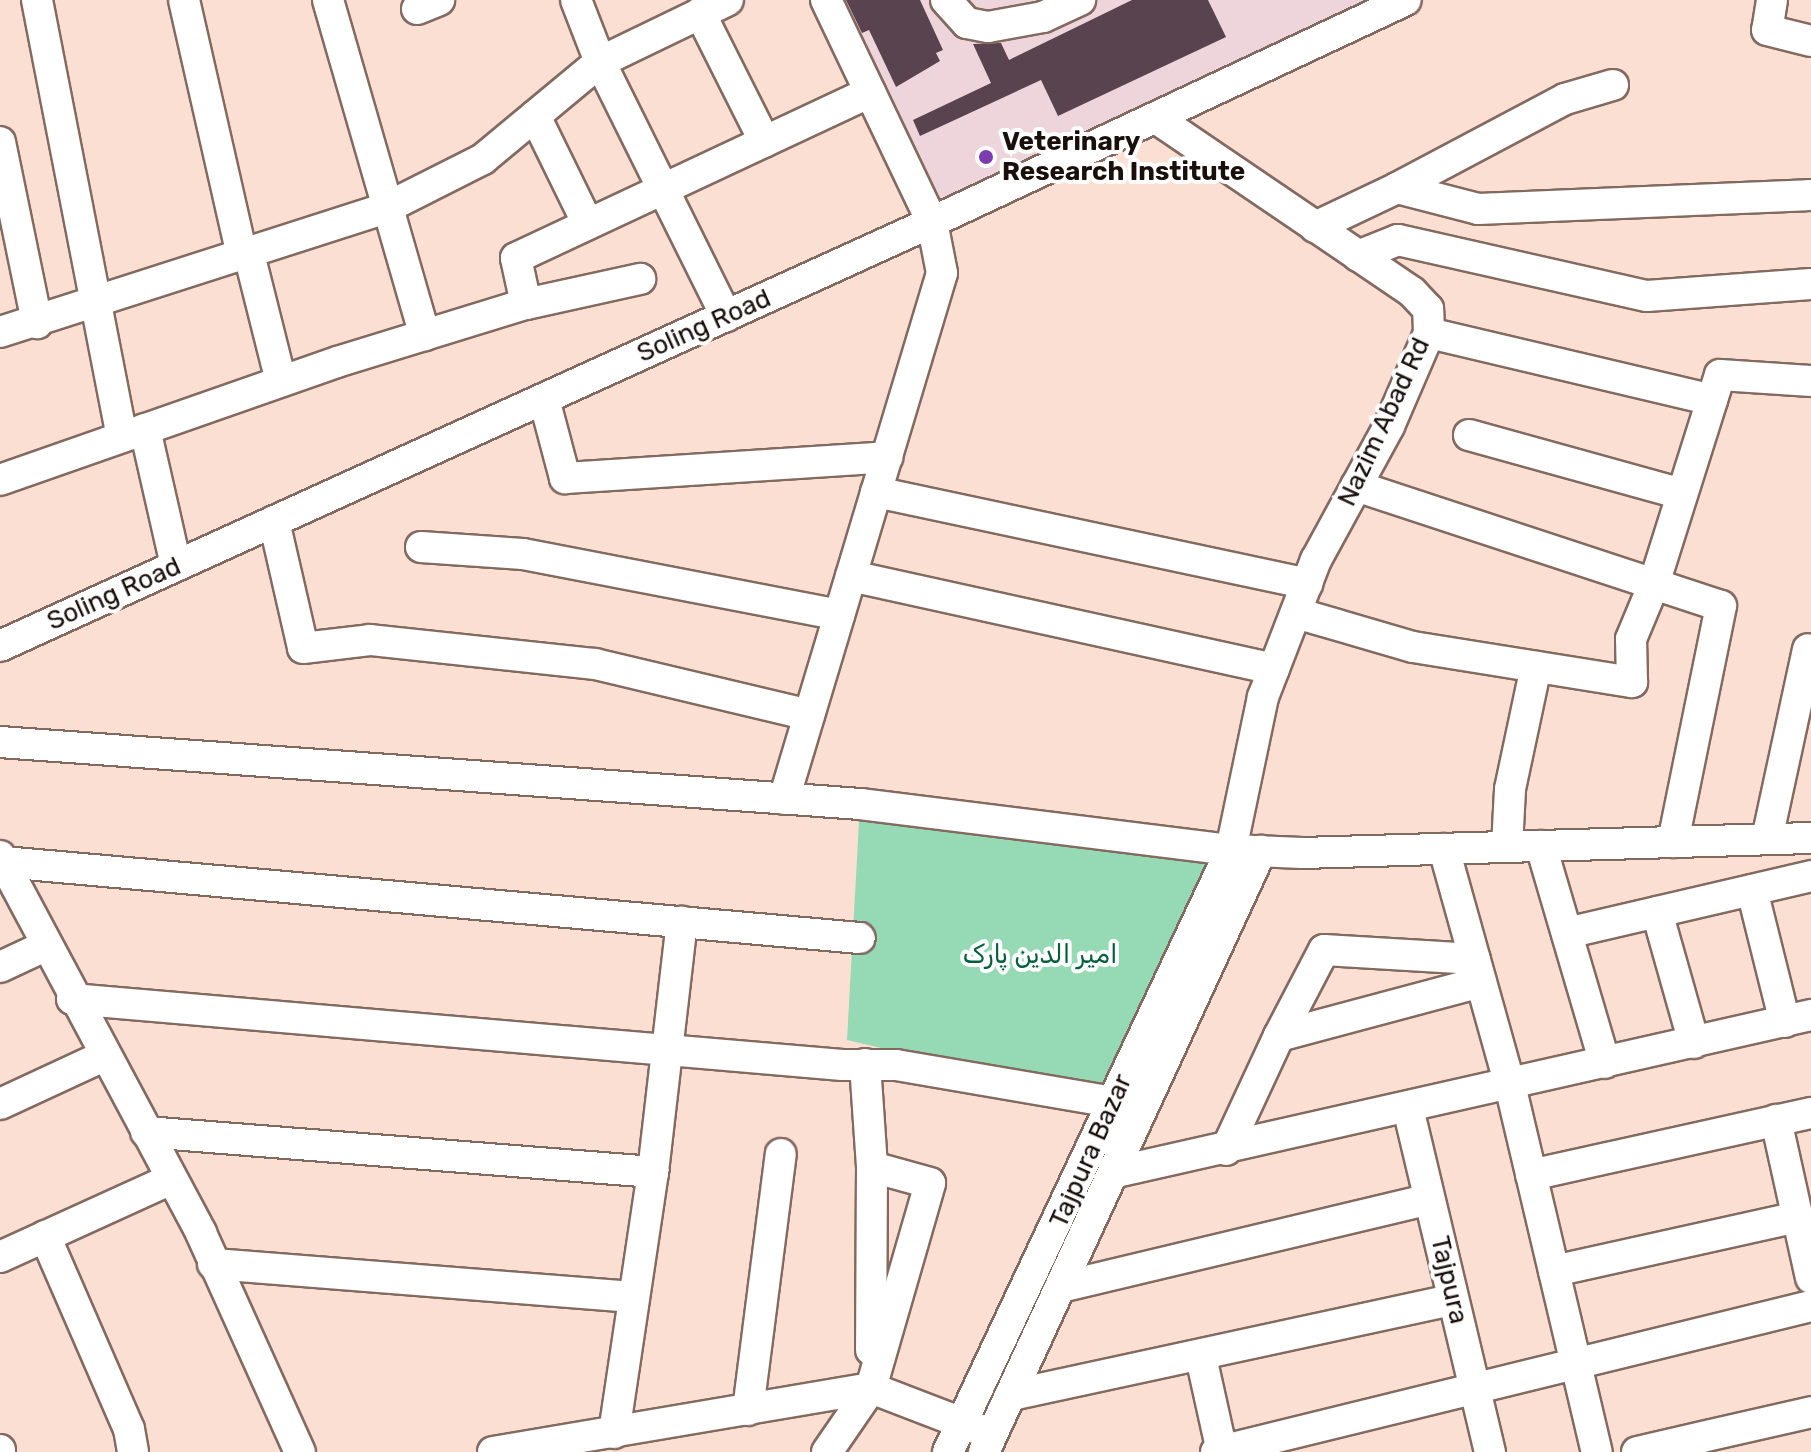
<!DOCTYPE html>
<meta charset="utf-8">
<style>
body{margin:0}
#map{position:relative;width:1811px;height:1452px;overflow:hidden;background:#fbdfd3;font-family:Rubik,Cairo,sans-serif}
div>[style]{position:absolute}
.education>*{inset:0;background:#eed4db}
.green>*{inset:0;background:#96dab5}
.building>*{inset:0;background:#59434f}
.roads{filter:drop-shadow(2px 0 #836a60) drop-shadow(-2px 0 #836a60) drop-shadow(0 2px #836a60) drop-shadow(0 -2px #836a60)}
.minor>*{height:30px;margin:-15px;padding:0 15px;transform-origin:15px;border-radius:15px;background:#fff}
.dots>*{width:22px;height:22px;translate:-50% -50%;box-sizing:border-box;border:4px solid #fff;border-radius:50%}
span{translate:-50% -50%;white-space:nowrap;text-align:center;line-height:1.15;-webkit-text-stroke:8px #fff;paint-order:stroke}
.poi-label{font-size:26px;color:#19100c;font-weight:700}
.left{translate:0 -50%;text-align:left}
.street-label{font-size:26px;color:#19100c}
.park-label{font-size:26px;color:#045f3d}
</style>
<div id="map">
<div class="education">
<div style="clip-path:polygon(826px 0,1406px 0,932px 222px)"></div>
</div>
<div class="green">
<div style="clip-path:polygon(860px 804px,1231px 850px,1112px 1102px,847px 1040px)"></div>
</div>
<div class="building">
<div style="clip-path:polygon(846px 0,920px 0,943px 50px,936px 53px,940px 61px,896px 87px,869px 30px,862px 33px)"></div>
<div style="clip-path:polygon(1132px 0,1208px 0,1226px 37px,1058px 116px,1041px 80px,920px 136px,913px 120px,991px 83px,973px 44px,1001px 43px,1009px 60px)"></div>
</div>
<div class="roads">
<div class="minor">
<div style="left:37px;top:0;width:445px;rotate:79deg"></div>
<div style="left:184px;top:0;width:262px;rotate:77.2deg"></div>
<div style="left:328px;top:0;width:349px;rotate:73.9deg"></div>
<div style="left:576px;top:0;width:66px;rotate:68.8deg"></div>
<div style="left:600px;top:62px;width:284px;rotate:63.6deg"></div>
<div style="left:946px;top:0;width:31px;rotate:48deg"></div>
<div style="left:967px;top:23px;width:21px;rotate:11deg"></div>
<div style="left:988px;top:27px;width:56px;rotate:-10.3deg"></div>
<div style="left:1043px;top:17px;width:41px;rotate:-24.7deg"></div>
<div style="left:1772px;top:0;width:30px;rotate:99deg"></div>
<div style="left:1767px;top:30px;width:45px;rotate:14deg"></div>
<div style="left:417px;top:9px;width:24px;rotate:-22deg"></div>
<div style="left:700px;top:13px;width:144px;rotate:63.3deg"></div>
<div style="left:535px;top:116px;width:120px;rotate:63.9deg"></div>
<div style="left:0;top:142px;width:185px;rotate:78.4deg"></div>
<div style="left:1397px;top:188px;width:190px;rotate:-27.9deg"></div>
<div style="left:1565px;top:99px;width:50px;rotate:-16.3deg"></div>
<div style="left:1315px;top:227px;width:91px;rotate:-25.4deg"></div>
<div style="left:1397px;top:188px;width:84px;rotate:14.5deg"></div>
<div style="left:1478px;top:209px;width:333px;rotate:-2.4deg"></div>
<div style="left:249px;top:254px;width:131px;rotate:75.9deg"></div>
<div style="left:1358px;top:256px;width:43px;rotate:-21.8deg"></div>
<div style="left:1398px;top:240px;width:255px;rotate:12.7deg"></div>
<div style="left:1647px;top:296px;width:164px;rotate:-4.2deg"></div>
<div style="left:526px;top:304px;width:47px;rotate:-102.3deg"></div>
<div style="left:516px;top:258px;width:391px;rotate:-25.1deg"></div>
<div style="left:0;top:332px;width:405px;rotate:-17.8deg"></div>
<div style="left:386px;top:208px;width:109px;rotate:-26.8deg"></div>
<div style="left:483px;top:159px;width:152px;rotate:-39.7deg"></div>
<div style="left:600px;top:62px;width:142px;rotate:-25.8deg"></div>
<div style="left:1429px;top:333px;width:291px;rotate:13.3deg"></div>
<div style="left:544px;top:399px;width:82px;rotate:75.1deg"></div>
<div style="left:565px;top:478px;width:323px;rotate:-3.7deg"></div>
<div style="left:145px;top:429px;width:140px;rotate:77.2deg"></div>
<div style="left:1469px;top:435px;width:221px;rotate:15.5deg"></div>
<div style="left:0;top:480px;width:357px;rotate:-19.3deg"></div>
<div style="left:337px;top:362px;width:198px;rotate:-17.1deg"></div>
<div style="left:526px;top:304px;width:117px;rotate:-12.4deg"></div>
<div style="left:1356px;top:486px;width:384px;rotate:18.2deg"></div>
<div style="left:1721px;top:606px;width:241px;rotate:101.5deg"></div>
<div style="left:876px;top:492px;width:441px;rotate:12deg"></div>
<div style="left:274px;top:521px;width:130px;rotate:77.1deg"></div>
<div style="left:303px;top:648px;width:67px;rotate:-6.8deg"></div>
<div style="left:370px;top:640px;width:226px;rotate:6.1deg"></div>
<div style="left:595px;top:664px;width:220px;rotate:13.4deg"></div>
<div style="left:421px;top:547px;width:102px;rotate:3.9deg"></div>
<div style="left:523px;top:554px;width:322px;rotate:10.9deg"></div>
<div style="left:851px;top:576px;width:433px;rotate:12.4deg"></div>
<div style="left:1296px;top:613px;width:122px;rotate:16.2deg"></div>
<div style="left:1413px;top:647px;width:222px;rotate:9.1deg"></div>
<div style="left:1632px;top:682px;width:43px;rotate:-91.3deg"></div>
<div style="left:1631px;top:639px;width:60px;rotate:-67.3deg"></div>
<div style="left:1654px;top:584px;width:219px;rotate:-72.5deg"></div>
<div style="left:1720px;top:375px;width:91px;rotate:3.8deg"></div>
<div style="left:0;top:646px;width:1024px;rotate:-24.46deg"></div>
<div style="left:932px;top:222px;width:523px;rotate:-25.1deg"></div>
<div style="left:0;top:742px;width:862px;rotate:4.12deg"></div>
<div style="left:860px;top:804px;width:374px;rotate:7.1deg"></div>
<div style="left:1231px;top:850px;width:71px;rotate:2.4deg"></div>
<div style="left:1302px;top:853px;width:509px;rotate:-1.69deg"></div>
<div style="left:784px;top:799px;width:549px;rotate:-73.28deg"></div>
<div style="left:942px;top:273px;width:52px;rotate:-101.1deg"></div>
<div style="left:932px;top:222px;width:246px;rotate:-115.5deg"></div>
<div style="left:1767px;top:839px;width:194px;rotate:-77.8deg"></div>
<div style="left:1541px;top:846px;width:226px;rotate:73.6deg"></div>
<div style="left:1507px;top:847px;width:58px;rotate:-87deg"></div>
<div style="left:1510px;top:789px;width:125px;rotate:-78deg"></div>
<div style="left:1444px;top:849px;width:245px;rotate:74.4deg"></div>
<div style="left:1510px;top:1085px;width:377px;rotate:76.7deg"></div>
<div style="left:0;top:856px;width:427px;rotate:61.9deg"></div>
<div style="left:201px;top:1233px;width:240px;rotate:65.7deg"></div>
<div style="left:3px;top:862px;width:860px;rotate:5.07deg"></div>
<div style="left:1752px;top:890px;width:136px;rotate:76deg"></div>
<div style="left:1657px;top:912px;width:136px;rotate:74.2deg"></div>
<div style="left:1567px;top:933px;width:251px;rotate:-13.1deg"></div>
<div style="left:0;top:967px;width:50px;rotate:-25deg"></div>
<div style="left:72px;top:999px;width:773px;rotate:4.9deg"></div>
<div style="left:842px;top:1065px;width:54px"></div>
<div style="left:896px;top:1065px;width:219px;rotate:9.7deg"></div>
<div style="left:1112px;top:1102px;width:28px;rotate:27deg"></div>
<div style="left:1279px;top:1036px;width:97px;rotate:-62.4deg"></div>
<div style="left:1324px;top:950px;width:151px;rotate:3.4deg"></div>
<div style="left:865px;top:1064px;width:103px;rotate:86.1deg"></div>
<div style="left:872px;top:1167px;width:183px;rotate:90.3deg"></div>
<div style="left:0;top:1104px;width:115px;rotate:-24.8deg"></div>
<div style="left:1408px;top:1108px;width:354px;rotate:76.6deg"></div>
<div style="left:1776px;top:1120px;width:162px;rotate:77.5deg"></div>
<div style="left:146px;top:1132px;width:509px;rotate:4.51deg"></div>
<div style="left:1226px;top:1150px;width:126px;rotate:-65.1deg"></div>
<div style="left:1279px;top:1036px;width:209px;rotate:-15deg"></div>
<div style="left:1116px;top:1172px;width:713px;rotate:-12.73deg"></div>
<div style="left:1531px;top:1175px;width:287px;rotate:-12.5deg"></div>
<div style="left:45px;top:1236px;width:210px;rotate:66.5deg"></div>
<div style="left:129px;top:1429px;width:23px;rotate:80deg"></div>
<div style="left:0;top:1257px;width:188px;rotate:-24.5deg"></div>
<div style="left:213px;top:1264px;width:422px;rotate:4.5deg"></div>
<div style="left:1554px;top:1271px;width:249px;rotate:-12.5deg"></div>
<div style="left:1061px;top:1287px;width:378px;rotate:-13.4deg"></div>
<div style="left:1201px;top:1357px;width:97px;rotate:77.5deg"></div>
<div style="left:1012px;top:1395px;width:451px;rotate:-12.2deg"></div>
<div style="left:748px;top:1410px;width:258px;rotate:-82.7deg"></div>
<div style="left:614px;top:1433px;width:264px;rotate:-81.5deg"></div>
<div style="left:653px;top:1172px;width:252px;rotate:-83.4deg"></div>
<div style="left:0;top:1450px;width:2px;rotate:90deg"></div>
<div style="left:493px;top:1452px;width:383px;rotate:-9.6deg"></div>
<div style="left:871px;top:1388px;width:115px;rotate:21deg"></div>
<div style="left:827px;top:1452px;width:78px;rotate:-55.5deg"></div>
<div style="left:871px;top:1388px;width:213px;rotate:-73.9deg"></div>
<div style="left:930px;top:1183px;width:60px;rotate:-164.6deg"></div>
<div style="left:948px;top:1452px;width:665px;rotate:-64.82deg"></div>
<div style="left:1231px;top:850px;width:156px;rotate:-78.2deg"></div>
<div style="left:1263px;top:697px;width:147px;rotate:-68.9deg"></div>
<div style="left:1316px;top:560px;width:153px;rotate:-61.4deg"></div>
<div style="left:1389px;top:426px;width:101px;rotate:-66.7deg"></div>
<div style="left:1429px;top:333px;width:24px;rotate:-92deg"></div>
<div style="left:1428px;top:309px;width:23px;rotate:-133deg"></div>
<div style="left:1412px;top:292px;width:310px;rotate:-145.8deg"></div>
<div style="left:984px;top:1452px;width:662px;rotate:-65.26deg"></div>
<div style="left:1216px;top:1452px;width:613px;rotate:-13.79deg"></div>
<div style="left:1637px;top:1452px;width:179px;rotate:-12.9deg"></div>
</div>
</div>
<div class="dots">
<div style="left:986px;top:157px;background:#7c3baf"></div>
</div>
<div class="poi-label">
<span class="left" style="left:1002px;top:157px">Veterinary<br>Research Institute</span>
</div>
<div class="street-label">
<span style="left:704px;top:326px;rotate:-24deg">Soling Road</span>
<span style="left:1384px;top:422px;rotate:-65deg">Nazim Abad Rd</span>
<span style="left:114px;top:594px;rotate:-24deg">Soling Road</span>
<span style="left:1091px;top:1151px;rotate:-66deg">Tajpura Bazar</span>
<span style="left:1449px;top:1280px;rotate:77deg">Tajpura</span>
</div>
<div class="park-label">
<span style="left:1040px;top:955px">امیر الدین پارک</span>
</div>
</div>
